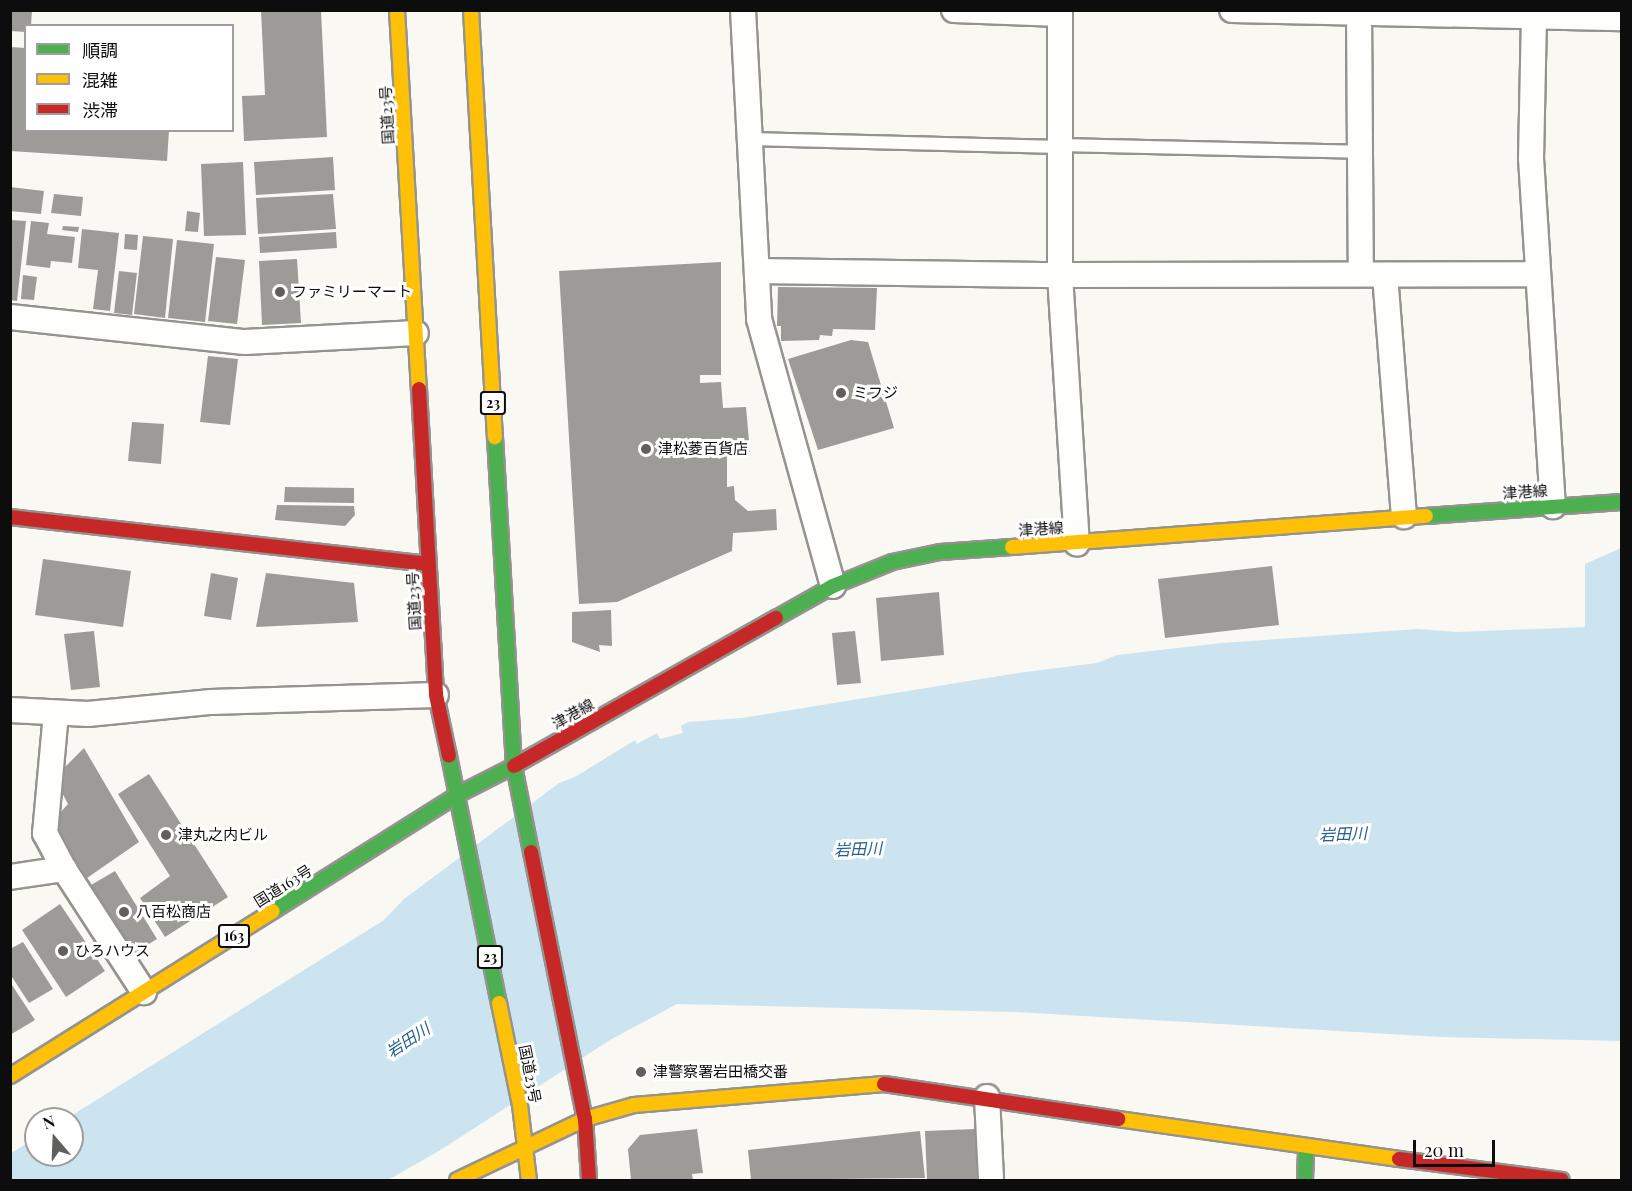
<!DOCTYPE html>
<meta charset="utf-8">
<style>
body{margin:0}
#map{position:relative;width:1632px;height:1191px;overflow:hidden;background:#faf8f2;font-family:"Playfair Display","Noto Sans JP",serif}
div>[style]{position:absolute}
.water>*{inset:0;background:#cce4f0}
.building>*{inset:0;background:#9d9b97}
.roads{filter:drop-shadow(2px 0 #949390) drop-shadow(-2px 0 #949390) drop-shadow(0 2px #949390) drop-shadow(0 -2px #949390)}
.lane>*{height:12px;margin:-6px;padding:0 6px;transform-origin:6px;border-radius:6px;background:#fefefd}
.street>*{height:24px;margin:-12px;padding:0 12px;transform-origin:12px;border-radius:12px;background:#fefefd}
.fast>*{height:14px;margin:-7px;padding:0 7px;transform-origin:7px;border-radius:7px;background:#4caf50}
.slow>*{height:14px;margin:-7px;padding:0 7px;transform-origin:7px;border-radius:7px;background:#ffc107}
.jam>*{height:14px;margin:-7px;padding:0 7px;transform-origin:7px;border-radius:7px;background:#c62828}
.dots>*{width:16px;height:16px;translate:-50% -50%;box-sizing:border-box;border:3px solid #fff;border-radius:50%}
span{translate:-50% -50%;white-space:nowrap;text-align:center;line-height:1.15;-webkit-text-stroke:6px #fff;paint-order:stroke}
.shield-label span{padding:2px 4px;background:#fff;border:2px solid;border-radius:4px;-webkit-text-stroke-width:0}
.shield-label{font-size:14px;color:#0d0d0d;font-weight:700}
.street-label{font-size:15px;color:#0d0d0d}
.poi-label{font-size:15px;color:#0d0d0d}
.left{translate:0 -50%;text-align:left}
.water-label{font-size:16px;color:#246190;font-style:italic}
.frame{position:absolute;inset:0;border:12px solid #0d0d0d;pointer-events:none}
.legend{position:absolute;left:24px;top:24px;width:210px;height:108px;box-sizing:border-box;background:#fff;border:2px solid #9e9e9e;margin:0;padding:8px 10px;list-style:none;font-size:18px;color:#0d0d0d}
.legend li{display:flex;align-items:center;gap:12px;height:30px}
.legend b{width:30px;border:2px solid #9e9e9e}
.north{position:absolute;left:24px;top:1107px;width:60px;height:60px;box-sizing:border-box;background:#fff;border:2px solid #9e9e9e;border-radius:50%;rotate:341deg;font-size:16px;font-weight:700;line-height:24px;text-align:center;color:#0d0d0d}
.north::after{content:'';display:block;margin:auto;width:21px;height:27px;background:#605f5d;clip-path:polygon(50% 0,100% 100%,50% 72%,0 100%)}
.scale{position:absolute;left:1413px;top:1140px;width:82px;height:27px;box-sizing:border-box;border:3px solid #0d0d0d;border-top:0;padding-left:8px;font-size:18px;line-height:21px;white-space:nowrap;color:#0d0d0d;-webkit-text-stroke:4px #fff;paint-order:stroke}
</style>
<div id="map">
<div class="water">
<div style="clip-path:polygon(1621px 548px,1621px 1041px,1441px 1037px,1014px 1012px,677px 1004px,610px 1040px,439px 1151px,388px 1180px,11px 1180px,11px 1153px,36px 1138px,36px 1155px,72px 1155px,72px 1119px,66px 1119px,384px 920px,404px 899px,559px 783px,575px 777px,635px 740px,637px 744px,657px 733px,660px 739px,683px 733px,681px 726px,688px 722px,742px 718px,1018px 673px,1097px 663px,1117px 655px,1222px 643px,1418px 629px,1457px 632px,1585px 627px,1585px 564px)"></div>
</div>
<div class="building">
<div style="clip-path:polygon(10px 10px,32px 10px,31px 26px,26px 26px,26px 32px,10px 31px)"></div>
<div style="clip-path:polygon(261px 10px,321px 10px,327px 137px,244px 141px,242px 96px,265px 95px)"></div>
<div style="clip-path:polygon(10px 47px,26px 48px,26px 130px,169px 130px,167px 161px,10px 151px)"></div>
<div style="clip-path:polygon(333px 157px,335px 190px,256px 195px,254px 162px)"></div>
<div style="clip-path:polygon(243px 162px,246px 235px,204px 236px,201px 164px)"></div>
<div style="clip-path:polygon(10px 187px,44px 191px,41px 214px,10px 211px)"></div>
<div style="clip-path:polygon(54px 194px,83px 197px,81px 216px,51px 213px)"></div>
<div style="clip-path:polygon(333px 194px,336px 229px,258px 234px,256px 198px)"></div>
<div style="clip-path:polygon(187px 211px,200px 213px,198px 232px,185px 231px)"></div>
<div style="clip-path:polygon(10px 220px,26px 221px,17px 301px,10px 300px)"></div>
<div style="clip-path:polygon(31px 221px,49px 223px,47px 234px,75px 237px,72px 263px,51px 261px,50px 268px,26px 265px)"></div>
<div style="clip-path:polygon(63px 226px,79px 227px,78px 232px,62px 230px)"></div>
<div style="clip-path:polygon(82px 229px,119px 233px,110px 311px,93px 309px,98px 270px,78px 268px)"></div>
<div style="clip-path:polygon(336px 232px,337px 248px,260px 253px,259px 237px)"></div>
<div style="clip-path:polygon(125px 234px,138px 235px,137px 250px,124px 249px)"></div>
<div style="clip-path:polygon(143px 236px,173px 239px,165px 318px,134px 314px)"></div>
<div style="clip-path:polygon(177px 240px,214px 244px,205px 322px,168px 318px)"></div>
<div style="clip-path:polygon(216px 257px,245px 260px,237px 324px,208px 321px)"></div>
<div style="clip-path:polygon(297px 259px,301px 323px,262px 325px,259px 261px)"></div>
<div style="clip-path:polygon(721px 262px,721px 375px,700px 375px,700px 383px,721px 382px,723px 408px,746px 407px,750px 452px,727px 454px,727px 487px,734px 486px,735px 500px,748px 511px,776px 509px,777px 530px,733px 533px,732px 551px,617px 602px,579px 604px,559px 271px)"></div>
<div style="clip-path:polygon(119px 271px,137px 273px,132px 315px,114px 313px)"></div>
<div style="clip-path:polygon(23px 275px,37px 277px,34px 300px,21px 299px)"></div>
<div style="clip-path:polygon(778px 287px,877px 288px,875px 330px,833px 329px,832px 336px,820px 335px,819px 340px,781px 341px,781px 326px,777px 326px)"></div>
<div style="clip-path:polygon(851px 340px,868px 342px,894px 428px,818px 450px,788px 359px)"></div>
<div style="clip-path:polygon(208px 356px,238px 359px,230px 425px,200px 422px)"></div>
<div style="clip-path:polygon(132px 422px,164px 424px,161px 464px,128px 461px)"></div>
<div style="clip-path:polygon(285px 487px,354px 488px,354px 503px,284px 502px)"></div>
<div style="clip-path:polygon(277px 505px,354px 506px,355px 515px,345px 526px,275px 520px)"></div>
<div style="clip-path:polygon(43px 559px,131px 571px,123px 627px,35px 615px)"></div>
<div style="clip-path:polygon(1272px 566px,1279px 625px,1165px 638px,1158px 579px)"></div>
<div style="clip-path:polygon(211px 573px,238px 578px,231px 620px,204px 616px)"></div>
<div style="clip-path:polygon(266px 573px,354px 583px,358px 622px,256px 627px)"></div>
<div style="clip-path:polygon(939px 592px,944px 655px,881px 661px,876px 598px)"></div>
<div style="clip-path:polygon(611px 610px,612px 646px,599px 645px,600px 652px,572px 642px,572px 612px)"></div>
<div style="clip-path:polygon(94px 631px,100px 687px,71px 690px,64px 634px)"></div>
<div style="clip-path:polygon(855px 631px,861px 683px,837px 685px,832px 633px)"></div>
<div style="clip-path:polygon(84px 748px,139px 842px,87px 878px,54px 826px,58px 815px,68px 804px,58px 785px,63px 769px)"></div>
<div style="clip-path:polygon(149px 774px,228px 897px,165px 937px,140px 898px,170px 876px,118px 794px)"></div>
<div style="clip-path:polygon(115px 871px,157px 939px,134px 953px,91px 885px)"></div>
<div style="clip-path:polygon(60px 904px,105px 971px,66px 997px,22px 930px)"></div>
<div style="clip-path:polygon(23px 942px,53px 989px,29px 1003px,10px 974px,10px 949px)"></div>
<div style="clip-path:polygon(10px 982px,35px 1020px,10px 1035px)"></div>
<div style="clip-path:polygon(697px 1129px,703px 1173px,692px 1174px,693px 1180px,631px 1180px,628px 1149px,640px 1135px)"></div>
<div style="clip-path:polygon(975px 1129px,977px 1180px,927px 1180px,925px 1131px)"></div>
<div style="clip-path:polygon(920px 1131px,925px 1178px,751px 1180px,748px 1150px)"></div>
</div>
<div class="roads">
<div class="lane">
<div style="left:750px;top:139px;width:310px;rotate:1.5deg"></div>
<div style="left:1060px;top:145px;width:300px;rotate:1.3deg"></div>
</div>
<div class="street">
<div style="left:743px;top:10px;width:309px;rotate:87deg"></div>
<div style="left:759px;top:319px;width:277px;rotate:74.5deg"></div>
<div style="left:954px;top:10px;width:106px;rotate:2.2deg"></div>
<div style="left:1060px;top:10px;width:265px;rotate:90deg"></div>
<div style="left:1060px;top:275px;width:269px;rotate:86.4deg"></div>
<div style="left:1232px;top:10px;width:390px;rotate:1.2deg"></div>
<div style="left:1359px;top:10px;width:264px;rotate:89.6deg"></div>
<div style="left:1534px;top:16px;width:142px;rotate:91.2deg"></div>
<div style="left:1531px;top:158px;width:349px;rotate:86.4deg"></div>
<div style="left:757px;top:271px;width:303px;rotate:0.8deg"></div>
<div style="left:1060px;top:275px;width:478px;rotate:-0.1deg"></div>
<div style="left:1385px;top:275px;width:242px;rotate:85.5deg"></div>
<div style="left:10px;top:317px;width:236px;rotate:6.1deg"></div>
<div style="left:245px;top:342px;width:171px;rotate:-3deg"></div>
<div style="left:10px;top:710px;width:78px;rotate:2.9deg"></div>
<div style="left:88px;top:714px;width:124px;rotate:-5.6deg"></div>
<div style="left:211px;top:702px;width:225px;rotate:-1.8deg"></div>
<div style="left:56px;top:713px;width:121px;rotate:95.2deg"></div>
<div style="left:45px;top:833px;width:41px;rotate:62.2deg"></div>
<div style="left:64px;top:869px;width:147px;rotate:57deg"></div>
<div style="left:10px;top:877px;width:55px;rotate:-8.4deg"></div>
<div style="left:987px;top:1097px;width:83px;rotate:87.2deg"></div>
</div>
<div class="fast">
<div style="left:495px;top:437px;width:330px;rotate:86.7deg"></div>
<div style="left:514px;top:766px;width:88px;rotate:78.8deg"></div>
<div style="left:1426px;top:516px;width:196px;rotate:-4.1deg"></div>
<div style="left:776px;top:618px;width:65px;rotate:-29.3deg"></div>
<div style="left:833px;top:586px;width:64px;rotate:-22.1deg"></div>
<div style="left:892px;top:562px;width:49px;rotate:-11.8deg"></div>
<div style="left:940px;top:552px;width:72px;rotate:-4deg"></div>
<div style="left:449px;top:756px;width:252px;rotate:78.6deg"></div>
<div style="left:273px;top:911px;width:218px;rotate:-32.2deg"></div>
<div style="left:457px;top:795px;width:64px;rotate:-27deg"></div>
<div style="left:1305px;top:1180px;width:33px;rotate:-88deg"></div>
</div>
<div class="slow">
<div style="left:397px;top:10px;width:380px;rotate:86.7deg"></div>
<div style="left:471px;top:10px;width:428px;rotate:86.8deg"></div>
<div style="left:1012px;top:547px;width:415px;rotate:-4.3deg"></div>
<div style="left:499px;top:1003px;width:104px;rotate:78.4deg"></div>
<div style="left:520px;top:1105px;width:76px;rotate:83.2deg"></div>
<div style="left:10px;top:1076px;width:310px;rotate:-32.1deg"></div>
<div style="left:1118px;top:1119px;width:284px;rotate:8.1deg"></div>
<div style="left:457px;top:1180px;width:142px;rotate:-25.5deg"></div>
<div style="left:585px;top:1119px;width:51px;rotate:-15.9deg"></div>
<div style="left:634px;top:1105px;width:251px;rotate:-4.8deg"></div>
</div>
<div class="jam">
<div style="left:419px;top:389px;width:306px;rotate:86.8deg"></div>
<div style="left:436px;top:695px;width:62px;rotate:78deg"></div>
<div style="left:10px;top:517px;width:421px;rotate:6.4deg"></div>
<div style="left:514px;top:766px;width:301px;rotate:-29.5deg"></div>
<div style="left:531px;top:852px;width:272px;rotate:78.6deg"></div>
<div style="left:585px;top:1119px;width:61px;rotate:86.2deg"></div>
<div style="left:884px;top:1084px;width:237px;rotate:8.5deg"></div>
<div style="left:1399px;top:1159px;width:164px;rotate:7.3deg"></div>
</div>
</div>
<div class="dots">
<div style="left:280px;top:292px;background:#605f5d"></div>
<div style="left:841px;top:393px;background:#605f5d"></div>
<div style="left:646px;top:449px;background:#605f5d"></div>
<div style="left:166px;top:835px;background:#605f5d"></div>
<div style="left:124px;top:912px;background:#605f5d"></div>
<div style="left:63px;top:951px;background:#605f5d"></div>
<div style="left:641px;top:1072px;background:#605f5d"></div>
</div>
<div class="shield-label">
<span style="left:493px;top:403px">23</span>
<span style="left:234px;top:936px">163</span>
<span style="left:490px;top:957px">23</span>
</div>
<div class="street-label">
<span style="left:387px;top:115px;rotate:-93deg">国道23号</span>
<span style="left:1525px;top:492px;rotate:-4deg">津港線</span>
<span style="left:1041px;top:529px;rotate:-4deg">津港線</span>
<span style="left:414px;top:601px;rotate:-93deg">国道23号</span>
<span style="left:573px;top:714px;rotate:-29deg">津港線</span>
<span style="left:283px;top:886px;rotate:-32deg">国道163号</span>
<span style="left:530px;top:1074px;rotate:79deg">国道23号</span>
</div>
<div class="poi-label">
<span class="left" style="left:292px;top:292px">ファミリーマート</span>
<span class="left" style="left:853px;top:393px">ミフジ</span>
<span class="left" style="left:658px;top:449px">津松菱百貨店</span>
<span class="left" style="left:178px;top:835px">津丸之内ビル</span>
<span class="left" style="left:136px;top:912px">八百松商店</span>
<span class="left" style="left:75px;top:951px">ひろハウス</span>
<span class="left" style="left:653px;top:1072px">津警察署岩田橋交番</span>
</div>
<div class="water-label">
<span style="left:1343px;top:834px;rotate:-2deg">岩田川</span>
<span style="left:858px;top:849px;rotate:-2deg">岩田川</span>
<span style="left:408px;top:1040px;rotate:-33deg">岩田川</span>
</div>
<div class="frame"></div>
<ul class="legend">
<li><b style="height:8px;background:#4caf50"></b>順調</li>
<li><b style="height:8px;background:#ffc107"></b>混雑</li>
<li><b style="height:8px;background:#c62828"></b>渋滞</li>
</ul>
<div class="north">N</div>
<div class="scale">20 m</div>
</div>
